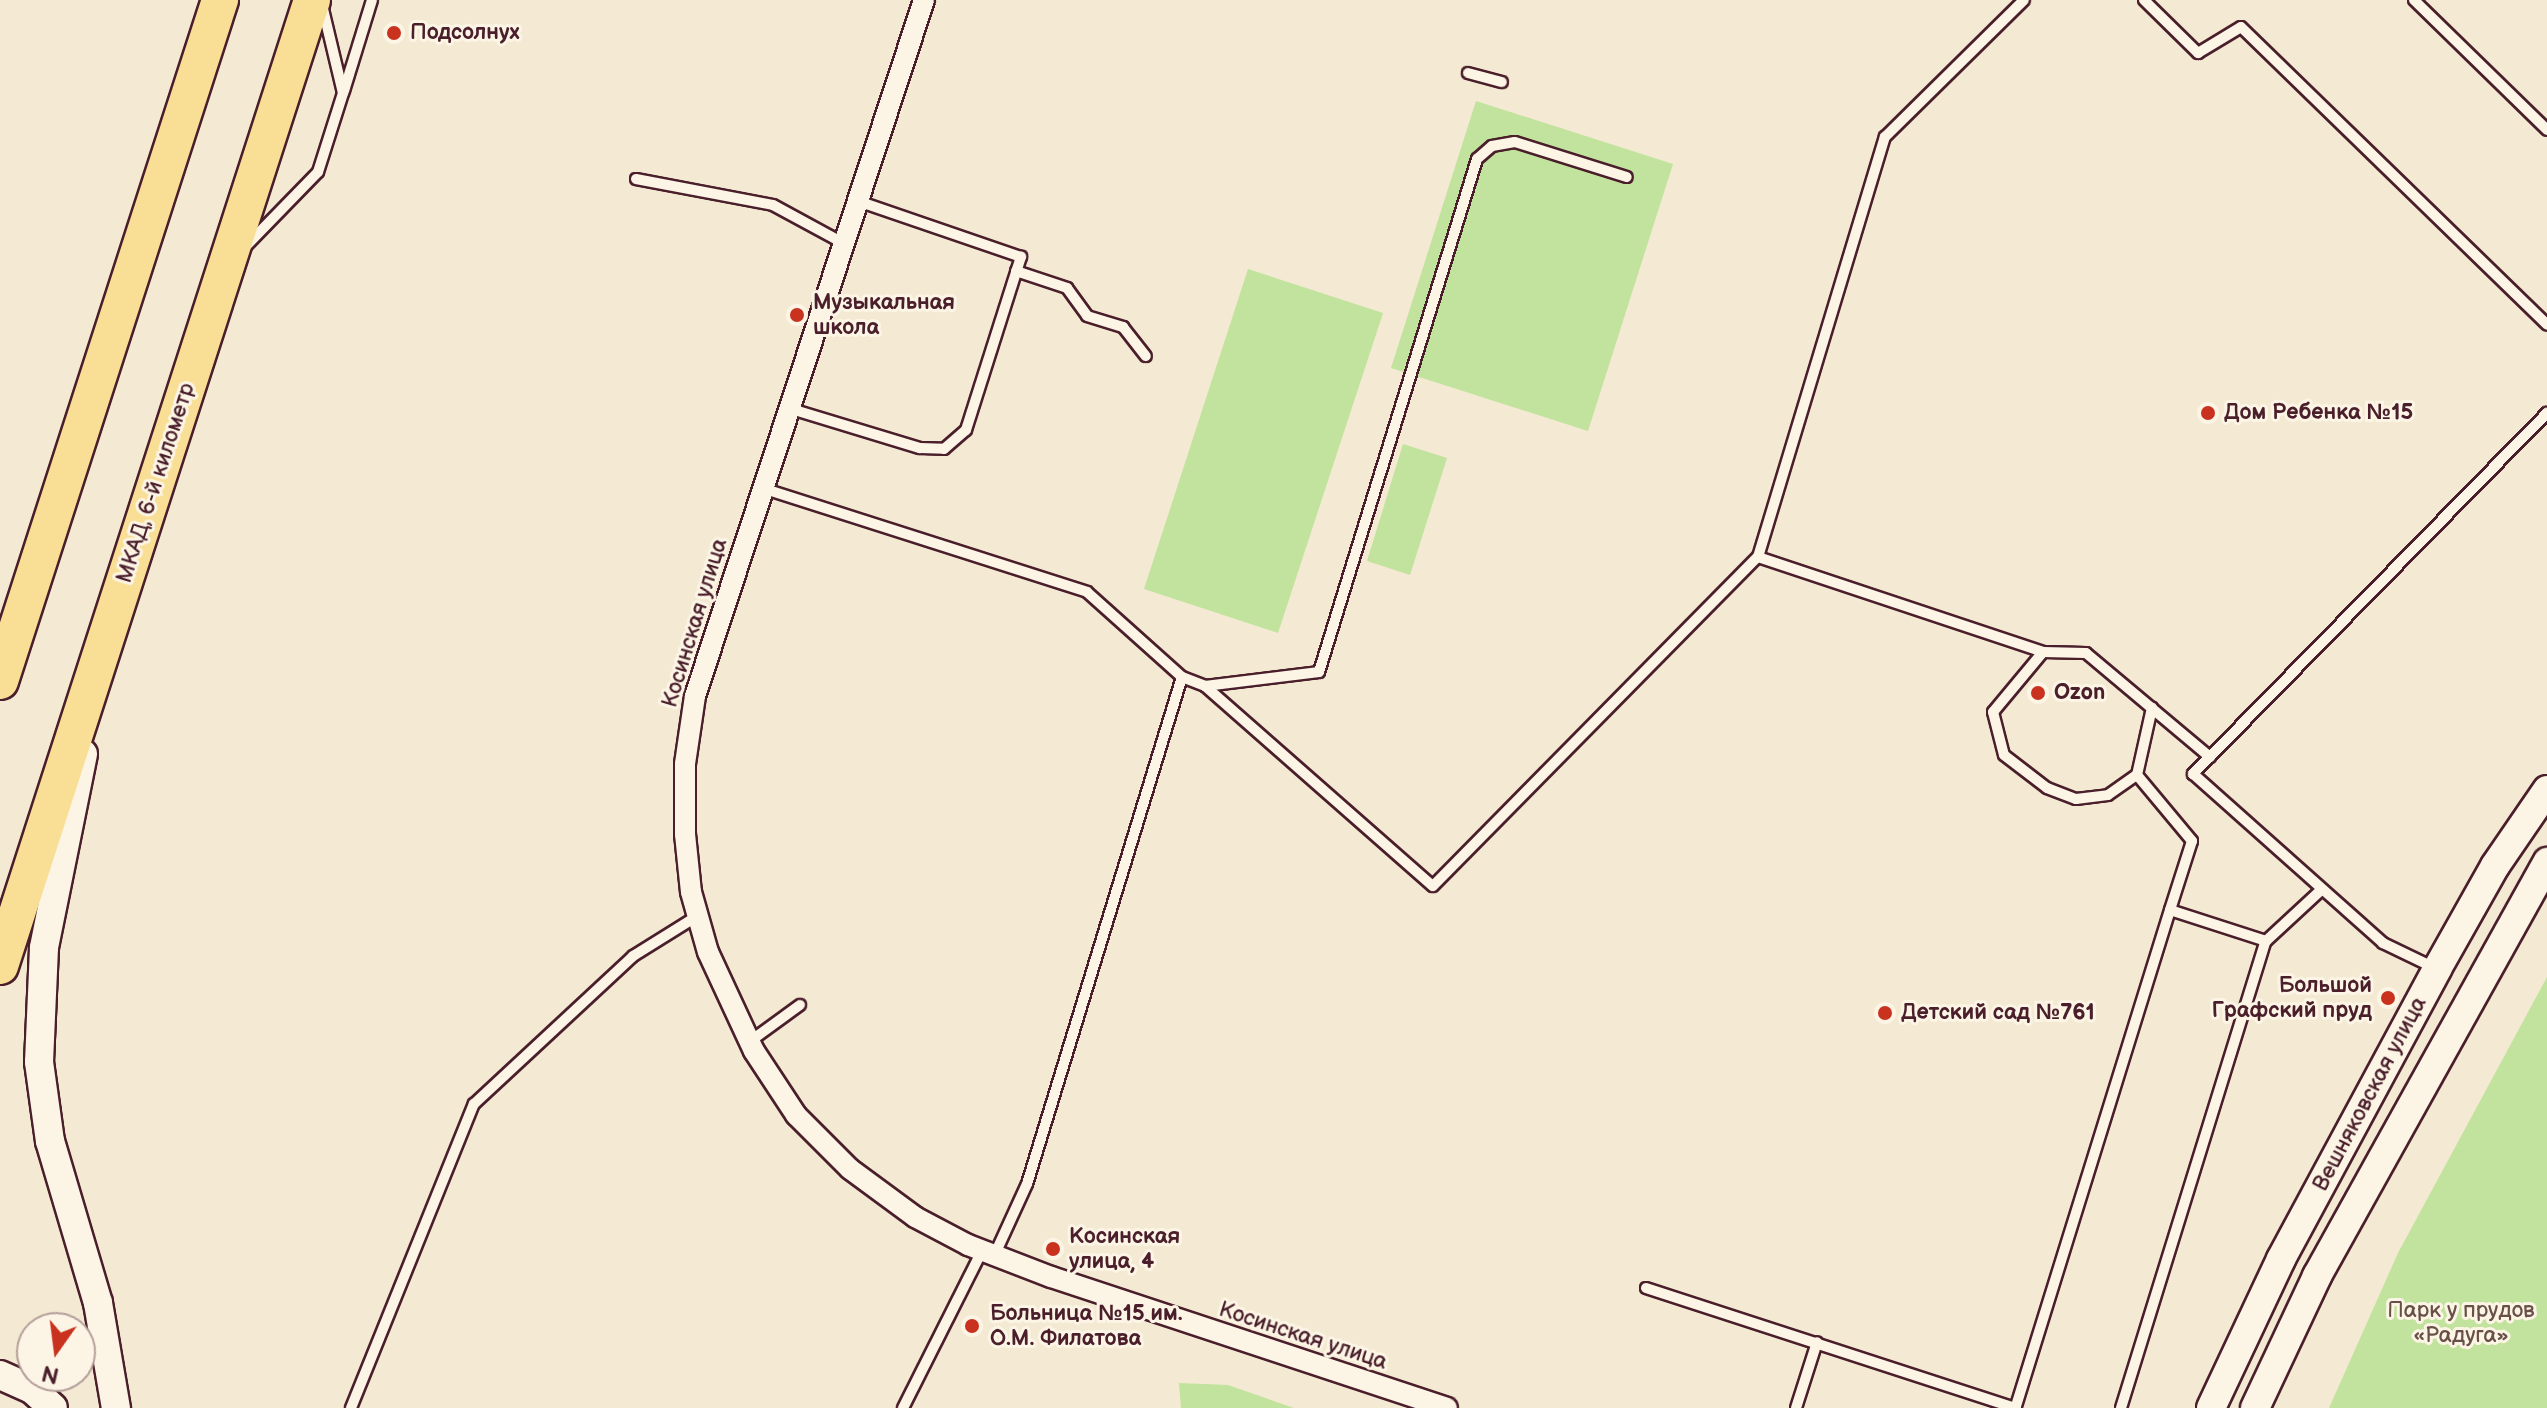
<!DOCTYPE html>
<meta charset="utf-8">
<style>
body{margin:0}
#map{position:relative;width:2547px;height:1408px;overflow:hidden;background:#f4e9d3;font-family:"Balsamiq Sans",sans-serif}
div>[style]{position:absolute}
.green>*{inset:0;background:#c2e39d}
.roads{filter:drop-shadow(2px 0 #4a1f2b) drop-shadow(-2px 0 #4a1f2b) drop-shadow(0 2px #4a1f2b) drop-shadow(0 -2px #4a1f2b)}
.lane>*{height:10px;margin:-5px;padding:0 5px;transform-origin:5px;border-radius:5px;background:#fcf5e5}
.street>*{height:20px;margin:-10px;padding:0 10px;transform-origin:10px;border-radius:10px;background:#fcf5e5}
.secondary>*{height:28px;margin:-14px;padding:0 14px;transform-origin:14px;border-radius:14px;background:#fcf5e5}
.highway>*{height:36px;margin:-18px;padding:0 18px;transform-origin:18px;border-radius:18px;background:#f9df96}
.dots>*{width:22px;height:22px;translate:-50% -50%;box-sizing:border-box;border:4px solid #fcf5e5;border-radius:50%}
span{translate:-50% -50%;white-space:nowrap;text-align:center;line-height:1.15;-webkit-text-stroke:6px #fcf5e5;paint-order:stroke}
.poi-label{font-size:22px;color:#4a1f2b;font-weight:700}
.left{translate:0 -50%;text-align:left}
.right{translate:-100% -50%;text-align:right}
.street-label{font-size:22px;color:#4a1f2b}
.park-label{font-size:22px;color:#685048}
.north{position:absolute;left:16px;top:1312px;width:80px;height:80px;box-sizing:border-box;background:#fcf5e5;border:2px solid #b59f9b;border-radius:50%;rotate:194deg;font-size:22px;font-weight:700;line-height:32px;text-align:center;color:#4a1f2b}
.north::after{content:'';display:block;margin:auto;width:28px;height:36px;background:#c8321e;clip-path:polygon(50% 0,100% 100%,50% 72%,0 100%)}
</style>
<div id="map">
<div class="green">
<div style="clip-path:polygon(1476px 101px,1673px 164px,1588px 431px,1391px 368px)"></div>
<div style="clip-path:polygon(1248px 269px,1383px 313px,1278px 633px,1144px 589px)"></div>
<div style="clip-path:polygon(1403px 444px,1447px 458px,1410px 575px,1367px 561px)"></div>
<div style="clip-path:polygon(2547px 977px,2547px 1408px,2329px 1408px,2398px 1253px)"></div>
<div style="clip-path:polygon(1179px 1383px,1228px 1385px,1294px 1408px,1181px 1408px)"></div>
</div>
<div class="roads">
<div class="lane">
<div style="left:2144px;top:0;width:76px;rotate:44.5deg"></div>
<div style="left:2198px;top:53px;width:50px;rotate:-31.2deg"></div>
<div style="left:2241px;top:27px;width:427px;rotate:44.2deg"></div>
<div style="left:2414px;top:0;width:186px;rotate:44.3deg"></div>
<div style="left:1468px;top:73px;width:35px;rotate:15deg"></div>
<div style="left:344px;top:91px;width:95px;rotate:-72.9deg"></div>
<div style="left:636px;top:179px;width:139px;rotate:10.7deg"></div>
<div style="left:773px;top:205px;width:80px;rotate:28.5deg"></div>
<div style="left:247px;top:245px;width:102px;rotate:-45.8deg"></div>
<div style="left:318px;top:172px;width:83px;rotate:-72.4deg"></div>
<div style="left:343px;top:93px;width:90px;rotate:-103.4deg"></div>
<div style="left:1016px;top:271px;width:54px;rotate:18.4deg"></div>
<div style="left:1067px;top:288px;width:34px;rotate:54deg"></div>
<div style="left:1087px;top:316px;width:38px;rotate:17deg"></div>
<div style="left:1123px;top:327px;width:37px;rotate:52deg"></div>
<div style="left:788px;top:408px;width:138px;rotate:16.9deg"></div>
<div style="left:920px;top:448px;width:24px;rotate:2deg"></div>
<div style="left:944px;top:449px;width:29px;rotate:-41deg"></div>
<div style="left:966px;top:430px;width:182px;rotate:-72.4deg"></div>
<div style="left:1021px;top:257px;width:173px;rotate:-161.1deg"></div>
<div style="left:762px;top:488px;width:341px;rotate:17.7deg"></div>
<div style="left:1087px;top:592px;width:127px;rotate:41.8deg"></div>
<div style="left:1182px;top:677px;width:25px;rotate:21deg"></div>
<div style="left:1205px;top:686px;width:303px;rotate:41.3deg"></div>
<div style="left:1433px;top:886px;width:462px;rotate:-45.4deg"></div>
<div style="left:1758px;top:557px;width:439px;rotate:-73.2deg"></div>
<div style="left:1885px;top:137px;width:195px;rotate:-44.6deg"></div>
<div style="left:1758px;top:557px;width:300px;rotate:18.4deg"></div>
<div style="left:2043px;top:652px;width:43px;rotate:1.3deg"></div>
<div style="left:2086px;top:653px;width:162px;rotate:40deg"></div>
<div style="left:2043px;top:652px;width:78px;rotate:129.8deg"></div>
<div style="left:1993px;top:712px;width:44px;rotate:75.7deg"></div>
<div style="left:2004px;top:755px;width:54px;rotate:37.5deg"></div>
<div style="left:2047px;top:788px;width:31px;rotate:21deg"></div>
<div style="left:2076px;top:799px;width:32px;rotate:-7deg"></div>
<div style="left:2108px;top:795px;width:35px;rotate:-35deg"></div>
<div style="left:2137px;top:775px;width:69px;rotate:-77.4deg"></div>
<div style="left:1205px;top:686px;width:115px;rotate:-7deg"></div>
<div style="left:1319px;top:672px;width:537px;rotate:-72.88deg"></div>
<div style="left:1477px;top:159px;width:20px;rotate:-41deg"></div>
<div style="left:1492px;top:146px;width:23px;rotate:-10deg"></div>
<div style="left:1515px;top:142px;width:117px;rotate:17.4deg"></div>
<div style="left:2137px;top:775px;width:86px;rotate:50.2deg"></div>
<div style="left:2192px;top:841px;width:72px;rotate:107.7deg"></div>
<div style="left:2170px;top:910px;width:101px;rotate:17.9deg"></div>
<div style="left:2266px;top:941px;width:74px;rotate:-42.8deg"></div>
<div style="left:2435px;top:968px;width:58px;rotate:-154.3deg"></div>
<div style="left:2383px;top:943px;width:254px;rotate:-138.3deg"></div>
<div style="left:2193px;top:774px;width:506px;rotate:-45.56deg"></div>
<div style="left:749px;top:1042px;width:63px;rotate:-36deg"></div>
<div style="left:994px;top:1256px;width:79px;rotate:-65.4deg"></div>
<div style="left:1027px;top:1184px;width:530px;rotate:-73deg"></div>
<div style="left:1646px;top:1288px;width:389px;rotate:18deg"></div>
<div style="left:2016px;top:1406px;width:519px;rotate:-72.75deg"></div>
<div style="left:351px;top:1408px;width:328px;rotate:-68deg"></div>
<div style="left:474px;top:1104px;width:217px;rotate:-42.9deg"></div>
<div style="left:633px;top:956px;width:74px;rotate:-31.8deg"></div>
<div style="left:903px;top:1408px;width:176px;rotate:-63.3deg"></div>
<div style="left:1796px;top:1408px;width:69px;rotate:-72.3deg"></div>
<div style="left:2121px;top:1408px;width:489px;rotate:-72.8deg"></div>
</div>
<div class="street">
<div style="left:924px;top:0;width:733px;rotate:108.21deg"></div>
<div style="left:695px;top:696px;width:69px;rotate:98.4deg"></div>
<div style="left:685px;top:764px;width:70px;rotate:90deg"></div>
<div style="left:685px;top:834px;width:58px;rotate:84.1deg"></div>
<div style="left:691px;top:892px;width:62px;rotate:74.2deg"></div>
<div style="left:708px;top:952px;width:109px;rotate:65.1deg"></div>
<div style="left:754px;top:1051px;width:77px;rotate:56.7deg"></div>
<div style="left:796px;top:1115px;width:76px;rotate:45deg"></div>
<div style="left:850px;top:1169px;width:81px;rotate:36.4deg"></div>
<div style="left:915px;top:1217px;width:60px;rotate:27.8deg"></div>
<div style="left:968px;top:1245px;width:89px;rotate:21.1deg"></div>
<div style="left:1051px;top:1277px;width:417px;rotate:18.3deg"></div>
</div>
<div class="secondary">
<div style="left:83px;top:754px;width:198px;rotate:101.4deg"></div>
<div style="left:44px;top:948px;width:114px;rotate:92.5deg"></div>
<div style="left:39px;top:1062px;width:80px;rotate:82.1deg"></div>
<div style="left:50px;top:1141px;width:169px;rotate:73.5deg"></div>
<div style="left:98px;top:1303px;width:107px;rotate:80.3deg"></div>
<div style="left:0;top:1375px;width:35px;rotate:24deg"></div>
<div style="left:32px;top:1389px;width:28px;rotate:42deg"></div>
<div style="left:2211px;top:1408px;width:165px;rotate:-64.8deg"></div>
<div style="left:2281px;top:1259px;width:329px;rotate:-61.7deg"></div>
<div style="left:2437px;top:969px;width:118px;rotate:-60.6deg"></div>
<div style="left:2495px;top:866px;width:92px;rotate:-55.6deg"></div>
<div style="left:2255px;top:1408px;width:146px;rotate:-64.8deg"></div>
<div style="left:2317px;top:1276px;width:474px;rotate:-60.9deg"></div>
</div>
<div class="highway">
<div style="left:0;top:681px;width:716px;rotate:-72.1deg"></div>
<div style="left:0;top:966px;width:1015px;rotate:-72.1deg"></div>
</div>
</div>
<div class="dots">
<div style="left:394px;top:33px;background:#c8321e"></div>
<div style="left:797px;top:315px;background:#c8321e"></div>
<div style="left:2208px;top:413px;background:#c8321e"></div>
<div style="left:2038px;top:693px;background:#c8321e"></div>
<div style="left:2388px;top:998px;background:#c8321e"></div>
<div style="left:1885px;top:1013px;background:#c8321e"></div>
<div style="left:1053px;top:1249px;background:#c8321e"></div>
<div style="left:972px;top:1326px;background:#c8321e"></div>
</div>
<div class="poi-label">
<span class="left" style="left:410px;top:33px">Подсолнух</span>
<span class="left" style="left:813px;top:315px">Музыкальная<br>школа</span>
<span class="left" style="left:2224px;top:413px">Дом Ребенка №15</span>
<span class="left" style="left:2054px;top:693px">Ozon</span>
<span class="right" style="left:2372px;top:998px">Большой<br>Графский пруд</span>
<span class="left" style="left:1901px;top:1013px">Детский сад №761</span>
<span class="left" style="left:1069px;top:1249px">Косинская<br>улица, 4</span>
<span class="left" style="left:990px;top:1326px">Больница №15 им.<br>О.М. Филатова</span>
</div>
<div class="street-label">
<span style="left:156px;top:483px;rotate:-72deg">МКАД, 6-й километр</span>
<span style="left:695px;top:623px;rotate:-73deg">Косинская улица</span>
<span style="left:2370px;top:1094px;rotate:-62deg">Вешняковская улица</span>
<span style="left:1303px;top:1336px;rotate:18deg">Косинская улица</span>
</div>
<div class="park-label">
<span style="left:2461px;top:1323px">Парк у прудов<br>«Радуга»</span>
</div>
<div class="north">N</div>
</div>
